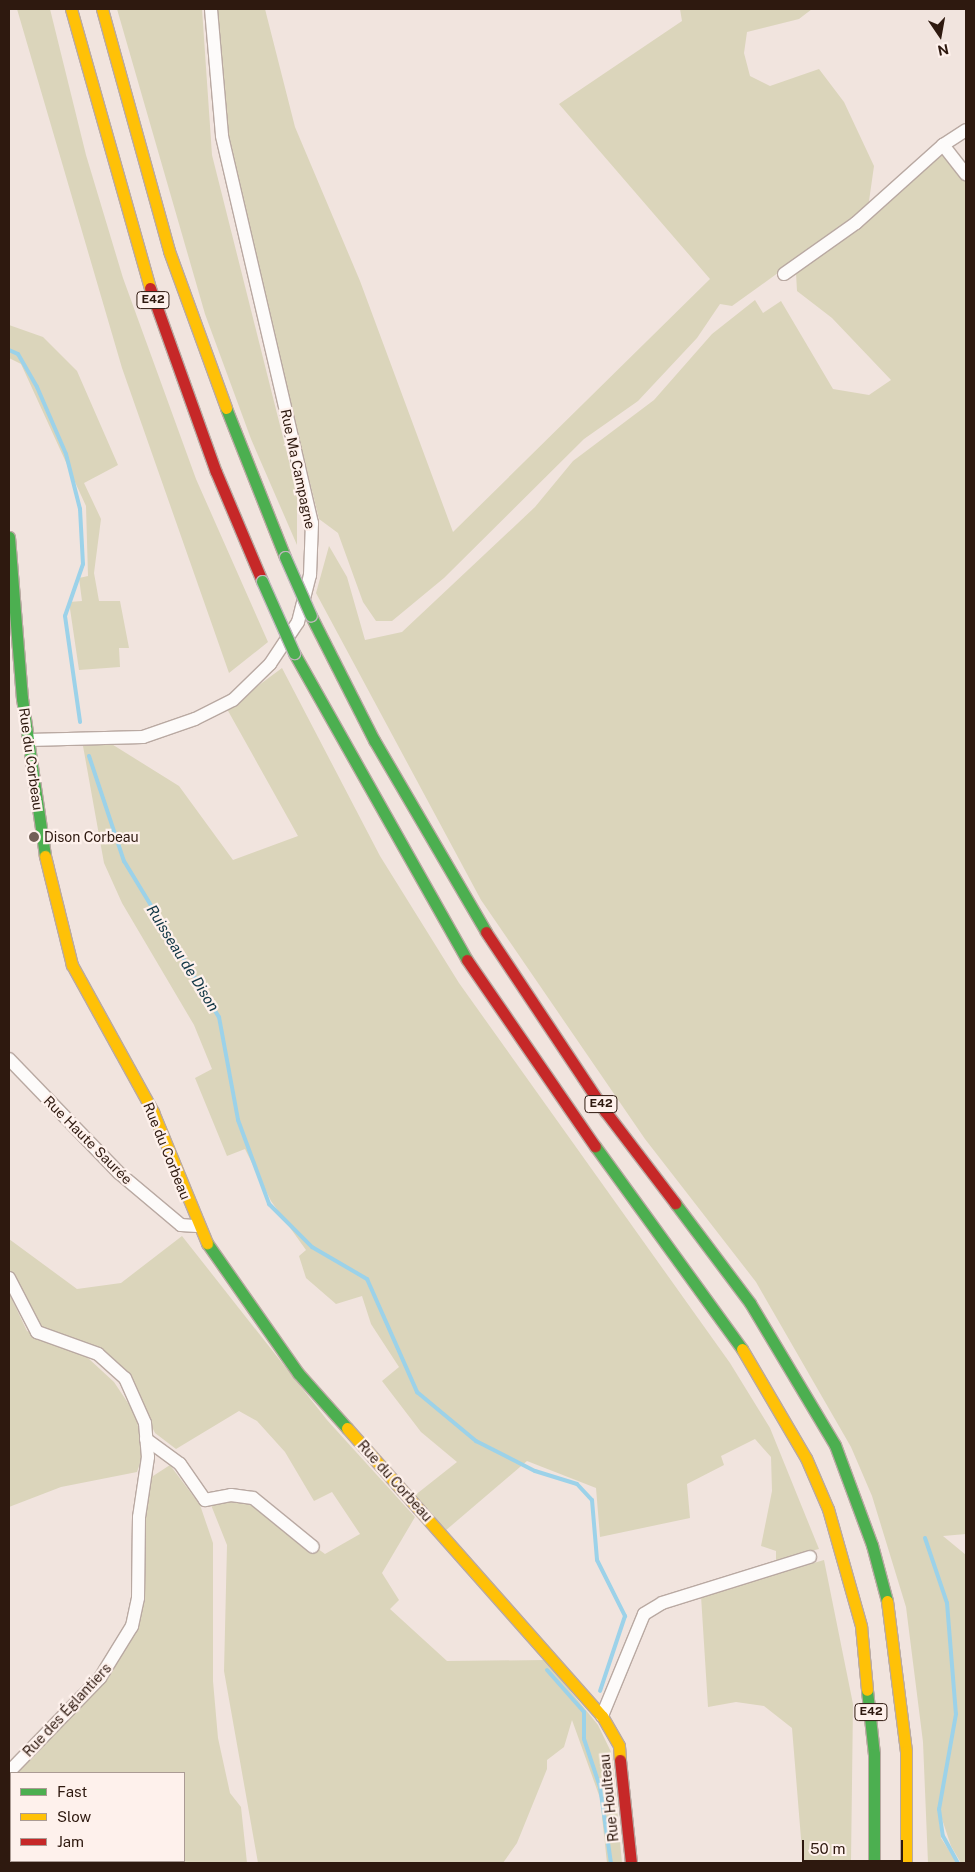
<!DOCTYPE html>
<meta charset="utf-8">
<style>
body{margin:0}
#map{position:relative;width:975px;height:1872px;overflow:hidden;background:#f1e4de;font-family:"Public Sans",sans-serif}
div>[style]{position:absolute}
.green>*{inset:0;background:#dbd5bb}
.stream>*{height:4px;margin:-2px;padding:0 2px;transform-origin:2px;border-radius:2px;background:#9cd2e9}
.roads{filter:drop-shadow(1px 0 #b9a9a2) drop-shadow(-1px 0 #b9a9a2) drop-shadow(0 1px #b9a9a2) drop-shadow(0 -1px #b9a9a2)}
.street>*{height:12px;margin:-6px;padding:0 6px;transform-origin:6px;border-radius:6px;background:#fdfbfa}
.fast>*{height:11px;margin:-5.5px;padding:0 5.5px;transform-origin:5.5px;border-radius:5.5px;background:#4caf50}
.slow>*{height:11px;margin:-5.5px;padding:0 5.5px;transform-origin:5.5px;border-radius:5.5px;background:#ffc107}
.jam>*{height:11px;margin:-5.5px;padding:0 5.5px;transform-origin:5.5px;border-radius:5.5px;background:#c62828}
.bridges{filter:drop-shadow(1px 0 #beb6b9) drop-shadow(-1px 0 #beb6b9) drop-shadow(0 1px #beb6b9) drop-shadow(0 -1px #beb6b9)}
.fast-bridge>*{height:11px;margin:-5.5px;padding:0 5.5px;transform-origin:5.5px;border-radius:5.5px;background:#4caf50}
.dots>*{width:14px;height:14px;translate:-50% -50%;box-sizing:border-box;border:2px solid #fef1ec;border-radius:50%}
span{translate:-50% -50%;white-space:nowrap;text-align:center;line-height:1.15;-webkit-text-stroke:4.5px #fef1ec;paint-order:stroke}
.shield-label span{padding:1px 4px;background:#fef1ec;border:1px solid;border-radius:4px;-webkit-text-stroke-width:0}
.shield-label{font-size:12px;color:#2e190f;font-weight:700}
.street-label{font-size:14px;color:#2e190f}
.poi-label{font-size:14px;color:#2e190f}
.left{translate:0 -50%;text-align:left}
.water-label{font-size:15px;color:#103645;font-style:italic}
.frame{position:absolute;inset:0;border:10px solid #2e190f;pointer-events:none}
.legend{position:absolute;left:10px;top:1772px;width:175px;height:90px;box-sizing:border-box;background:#fef1ec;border:1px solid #ab9b94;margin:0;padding:6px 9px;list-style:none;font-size:15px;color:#2e190f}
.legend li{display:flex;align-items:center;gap:10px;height:25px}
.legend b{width:25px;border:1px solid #ab9b94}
.north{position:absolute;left:915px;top:10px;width:50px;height:50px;-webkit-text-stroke:4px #fef1ec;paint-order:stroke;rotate:168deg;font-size:14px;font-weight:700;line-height:20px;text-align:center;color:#2e190f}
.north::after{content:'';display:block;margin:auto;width:18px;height:22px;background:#2e190f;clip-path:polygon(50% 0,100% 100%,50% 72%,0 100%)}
.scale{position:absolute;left:802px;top:1840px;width:101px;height:22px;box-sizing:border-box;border:2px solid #2e190f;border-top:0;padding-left:6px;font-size:15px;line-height:18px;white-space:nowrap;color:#2e190f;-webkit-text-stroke:4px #fef1ec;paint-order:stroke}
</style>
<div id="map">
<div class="green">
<div style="clip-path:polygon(17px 9px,50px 9px,86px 155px,123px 278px,196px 479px,268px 642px,229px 673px,122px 368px)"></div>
<div style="clip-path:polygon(117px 9px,202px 9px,212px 155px,297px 493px,297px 545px,251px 439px,205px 314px)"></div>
<div style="clip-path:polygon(214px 9px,265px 9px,295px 127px,360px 281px,453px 532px,710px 279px,559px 104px,682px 21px,680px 9px,812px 9px,799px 19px,747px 32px,744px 53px,750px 76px,770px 86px,819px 69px,844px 102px,874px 166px,868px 208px,732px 306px,720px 304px,697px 338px,638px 401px,584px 439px,444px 578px,392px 621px,376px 621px,363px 602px,338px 533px,319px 519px,232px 167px)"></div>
<div style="clip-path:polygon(943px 152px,966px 181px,966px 1534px,943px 1536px,966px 1555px,966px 1863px,961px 1863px,951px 1846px,938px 1807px,941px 1838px,957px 1863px,928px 1863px,923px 1742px,906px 1607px,872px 1496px,851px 1447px,756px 1282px,645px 1139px,481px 900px,316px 593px,329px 546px,347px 577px,365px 640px,402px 632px,535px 507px,573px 461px,654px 400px,712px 334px,755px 300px,763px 313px,781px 301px,833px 389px,869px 395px,891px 380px,832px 318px,797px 291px,796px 273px,879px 212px)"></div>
<div style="clip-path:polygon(9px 325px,43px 337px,77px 371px,118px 465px,84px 483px,101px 519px,94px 573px,99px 601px,120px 601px,129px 648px,119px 648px,120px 667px,79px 670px,69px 602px,82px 601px,79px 578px,88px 576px,86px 506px,21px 364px,9px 358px)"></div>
<div style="clip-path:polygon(282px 668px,380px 856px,459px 983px,730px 1363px,770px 1428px,819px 1549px,776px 1560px,776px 1551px,761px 1546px,772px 1491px,771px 1457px,755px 1439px,721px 1456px,724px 1465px,687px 1484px,690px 1518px,600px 1537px,596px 1488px,527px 1461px,445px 1531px,414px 1496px,457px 1462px,421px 1432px,382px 1381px,399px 1367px,371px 1324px,362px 1296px,336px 1304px,306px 1278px,299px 1256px,306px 1250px,271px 1201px,245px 1149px,227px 1156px,195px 1078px,212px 1069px,194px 1025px,122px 903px,104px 863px,83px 746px,110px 743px,179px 786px,233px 860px,298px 836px,227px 709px)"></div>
<div style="clip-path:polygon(182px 1236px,327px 1420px,415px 1517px,382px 1573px,399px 1600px,390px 1609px,447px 1661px,545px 1660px,598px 1725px,612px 1754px,622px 1863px,607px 1863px,600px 1798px,572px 1720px,564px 1747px,547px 1760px,547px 1769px,517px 1843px,503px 1863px,258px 1863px,224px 1671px,227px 1545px,211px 1505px,241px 1499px,269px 1513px,325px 1554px,360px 1534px,332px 1492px,314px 1501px,285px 1452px,257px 1421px,239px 1411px,176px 1449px,155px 1433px,127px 1376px,43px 1333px,9px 1273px,9px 1239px,77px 1289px,121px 1283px)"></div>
<div style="clip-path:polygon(9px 1293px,27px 1331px,88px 1358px,114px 1382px,136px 1415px,143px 1454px,137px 1472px,61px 1487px,9px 1507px)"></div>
<div style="clip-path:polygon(170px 1465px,200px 1505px,213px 1543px,213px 1681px,218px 1738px,230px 1793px,241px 1807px,247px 1863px,69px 1863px,66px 1861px,184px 1861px,184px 1773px,13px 1773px,109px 1677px,139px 1627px,145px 1566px,144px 1506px,150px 1478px)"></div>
<div style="clip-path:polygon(824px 1560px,853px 1704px,851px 1863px,803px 1863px,792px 1728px,764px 1706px,736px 1702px,708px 1707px,701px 1596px)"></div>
</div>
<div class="stream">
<div style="left:9px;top:350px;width:10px;rotate:24deg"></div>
<div style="left:18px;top:354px;width:38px;rotate:60deg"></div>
<div style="left:37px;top:387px;width:73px;rotate:66.6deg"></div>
<div style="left:66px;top:454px;width:57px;rotate:75.7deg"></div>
<div style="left:80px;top:509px;width:55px;rotate:86.9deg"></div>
<div style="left:83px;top:564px;width:55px;rotate:109.1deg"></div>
<div style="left:65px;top:616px;width:107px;rotate:81.9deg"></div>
<div style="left:89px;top:756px;width:111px;rotate:71.6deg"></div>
<div style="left:124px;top:861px;width:183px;rotate:58.7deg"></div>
<div style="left:219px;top:1017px;width:105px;rotate:79.5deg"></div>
<div style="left:238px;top:1120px;width:90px;rotate:69.7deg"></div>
<div style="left:269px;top:1204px;width:61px;rotate:45deg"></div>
<div style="left:312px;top:1247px;width:64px;rotate:30.2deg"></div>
<div style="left:367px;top:1279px;width:124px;rotate:66.1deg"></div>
<div style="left:417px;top:1392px;width:77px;rotate:39.7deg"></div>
<div style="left:476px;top:1441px;width:66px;rotate:27deg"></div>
<div style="left:535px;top:1471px;width:44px;rotate:17.2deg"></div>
<div style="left:577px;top:1484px;width:22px;rotate:47deg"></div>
<div style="left:592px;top:1500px;width:60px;rotate:85.2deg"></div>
<div style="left:597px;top:1560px;width:63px;rotate:63.4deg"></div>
<div style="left:625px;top:1616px;width:79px;rotate:108.4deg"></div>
<div style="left:925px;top:1538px;width:69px;rotate:71.3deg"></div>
<div style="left:947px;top:1603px;width:111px;rotate:85.4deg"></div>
<div style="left:956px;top:1714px;width:97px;rotate:100.1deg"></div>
<div style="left:939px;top:1809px;width:27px;rotate:82deg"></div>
<div style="left:943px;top:1836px;width:31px;rotate:61deg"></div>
<div style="left:547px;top:1670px;width:56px;rotate:48.6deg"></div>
<div style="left:584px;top:1712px;width:27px;rotate:90deg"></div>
<div style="left:584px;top:1739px;width:51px;rotate:71.6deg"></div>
<div style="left:600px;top:1787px;width:77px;rotate:81.8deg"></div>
</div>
<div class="roads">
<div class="street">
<div style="left:943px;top:145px;width:37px;rotate:52deg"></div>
<div style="left:784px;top:274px;width:88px;rotate:-35.3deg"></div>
<div style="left:856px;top:223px;width:117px;rotate:-41.9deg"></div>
<div style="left:943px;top:145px;width:27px;rotate:-33deg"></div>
<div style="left:29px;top:740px;width:114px;rotate:-1.5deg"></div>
<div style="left:143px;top:737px;width:55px;rotate:-19.1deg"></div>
<div style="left:195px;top:719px;width:42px;rotate:-26.6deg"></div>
<div style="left:233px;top:700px;width:52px;rotate:-44.2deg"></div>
<div style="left:270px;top:664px;width:50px;rotate:-56.3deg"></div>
<div style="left:298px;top:622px;width:49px;rotate:-75.7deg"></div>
<div style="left:310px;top:575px;width:52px;rotate:-87.8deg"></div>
<div style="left:312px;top:523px;width:398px;rotate:-103.1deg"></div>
<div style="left:222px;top:135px;width:126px;rotate:-95deg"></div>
<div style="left:9px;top:1059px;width:158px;rotate:46deg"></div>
<div style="left:119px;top:1173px;width:81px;rotate:40deg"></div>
<div style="left:181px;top:1225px;width:16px;rotate:4deg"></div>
<div style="left:9px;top:1278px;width:61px;rotate:62.6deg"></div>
<div style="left:37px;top:1332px;width:65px;rotate:19.8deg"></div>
<div style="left:98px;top:1354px;width:36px;rotate:42deg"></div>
<div style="left:125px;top:1378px;width:49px;rotate:66deg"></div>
<div style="left:145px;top:1423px;width:34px;rotate:85deg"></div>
<div style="left:148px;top:1457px;width:61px;rotate:98.5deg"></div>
<div style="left:139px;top:1517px;width:81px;rotate:90.7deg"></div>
<div style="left:138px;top:1598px;width:29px;rotate:102deg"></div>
<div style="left:132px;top:1626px;width:61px;rotate:121.6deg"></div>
<div style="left:100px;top:1678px;width:131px;rotate:134.1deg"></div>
<div style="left:146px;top:1439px;width:42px;rotate:36.3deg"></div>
<div style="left:180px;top:1464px;width:44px;rotate:55.2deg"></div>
<div style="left:205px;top:1500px;width:26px;rotate:-11deg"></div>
<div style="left:231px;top:1495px;width:22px;rotate:8deg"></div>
<div style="left:253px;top:1498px;width:77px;rotate:39.2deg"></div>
<div style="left:602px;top:1716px;width:110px;rotate:-67.6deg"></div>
<div style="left:644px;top:1614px;width:21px;rotate:-31deg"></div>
<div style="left:662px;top:1603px;width:155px;rotate:-17.3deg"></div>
</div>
<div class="fast">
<div style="left:226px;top:408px;width:160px;rotate:68.4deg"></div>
<div style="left:9px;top:537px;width:162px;rotate:85.4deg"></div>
<div style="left:22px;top:698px;width:160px;rotate:81.7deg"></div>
<div style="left:311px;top:616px;width:139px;rotate:63.1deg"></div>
<div style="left:374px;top:740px;width:222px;rotate:59.7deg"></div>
<div style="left:294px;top:653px;width:352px;rotate:60.6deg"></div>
<div style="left:595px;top:1146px;width:251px;rotate:54.1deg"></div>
<div style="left:675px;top:1203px;width:125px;rotate:53.1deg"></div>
<div style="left:750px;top:1303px;width:165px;rotate:59.1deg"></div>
<div style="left:835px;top:1445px;width:107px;rotate:69.7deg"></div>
<div style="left:872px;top:1545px;width:58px;rotate:75deg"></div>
<div style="left:207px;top:1243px;width:159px;rotate:55deg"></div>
<div style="left:298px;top:1373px;width:74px;rotate:48.3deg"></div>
<div style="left:867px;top:1690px;width:64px;rotate:83.8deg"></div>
<div style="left:874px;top:1754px;width:109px;rotate:90deg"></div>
</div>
<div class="slow">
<div style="left:71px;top:9px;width:290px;rotate:74.2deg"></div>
<div style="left:102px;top:9px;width:251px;rotate:74.5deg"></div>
<div style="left:169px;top:251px;width:167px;rotate:70deg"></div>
<div style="left:45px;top:856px;width:112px;rotate:76.1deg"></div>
<div style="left:72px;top:965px;width:168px;rotate:61.1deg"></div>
<div style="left:153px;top:1112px;width:142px;rotate:67.6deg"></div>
<div style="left:742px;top:1349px;width:126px;rotate:59.6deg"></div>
<div style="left:806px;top:1458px;width:56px;rotate:66.7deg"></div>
<div style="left:828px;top:1509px;width:122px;rotate:74.2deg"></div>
<div style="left:861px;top:1626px;width:64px;rotate:84.6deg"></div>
<div style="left:347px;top:1428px;width:385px;rotate:48.5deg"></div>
<div style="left:602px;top:1716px;width:34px;rotate:60deg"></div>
<div style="left:619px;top:1746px;width:14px;rotate:86deg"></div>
<div style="left:887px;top:1601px;width:151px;rotate:82.8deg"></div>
<div style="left:906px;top:1751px;width:112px;rotate:90deg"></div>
</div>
<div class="jam">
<div style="left:150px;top:288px;width:195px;rotate:70.3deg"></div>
<div style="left:216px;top:472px;width:118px;rotate:67.1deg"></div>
<div style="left:486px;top:932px;width:215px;rotate:56.4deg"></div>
<div style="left:605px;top:1111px;width:116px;rotate:52.7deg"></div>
<div style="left:467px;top:960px;width:226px;rotate:55.5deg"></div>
<div style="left:620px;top:1760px;width:104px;rotate:83.9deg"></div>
</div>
</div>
<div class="bridges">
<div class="fast-bridge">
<div style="left:285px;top:557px;width:64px;rotate:66.2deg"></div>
<div style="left:262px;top:581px;width:79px;rotate:66deg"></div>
</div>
</div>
<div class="dots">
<div style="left:34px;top:837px;background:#726057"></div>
</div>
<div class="shield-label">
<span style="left:153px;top:300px">E42</span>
<span style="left:601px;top:1104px">E42</span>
<span style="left:871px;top:1712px">E42</span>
</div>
<div class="street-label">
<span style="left:298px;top:469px;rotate:78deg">Rue Ma Campagne</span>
<span style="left:31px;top:759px;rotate:82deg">Rue du Corbeau</span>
<span style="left:88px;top:1140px;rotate:45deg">Rue Haute Saurée</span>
<span style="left:167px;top:1151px;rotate:68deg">Rue du Corbeau</span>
<span style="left:395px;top:1481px;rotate:48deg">Rue du Corbeau</span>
<span style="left:67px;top:1710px;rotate:-47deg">Rue des Églantiers</span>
<span style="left:609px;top:1798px;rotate:-96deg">Rue Houlteau</span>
</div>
<div class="poi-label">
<span class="left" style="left:44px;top:837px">Dison Corbeau</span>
</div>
<div class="water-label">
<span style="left:183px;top:958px;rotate:58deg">Ruisseau de Dison</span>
</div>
<div class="frame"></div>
<ul class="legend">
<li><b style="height:6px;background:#4caf50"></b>Fast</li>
<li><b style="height:6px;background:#ffc107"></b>Slow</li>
<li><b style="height:6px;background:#c62828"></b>Jam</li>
</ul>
<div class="north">N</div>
<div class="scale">50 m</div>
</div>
